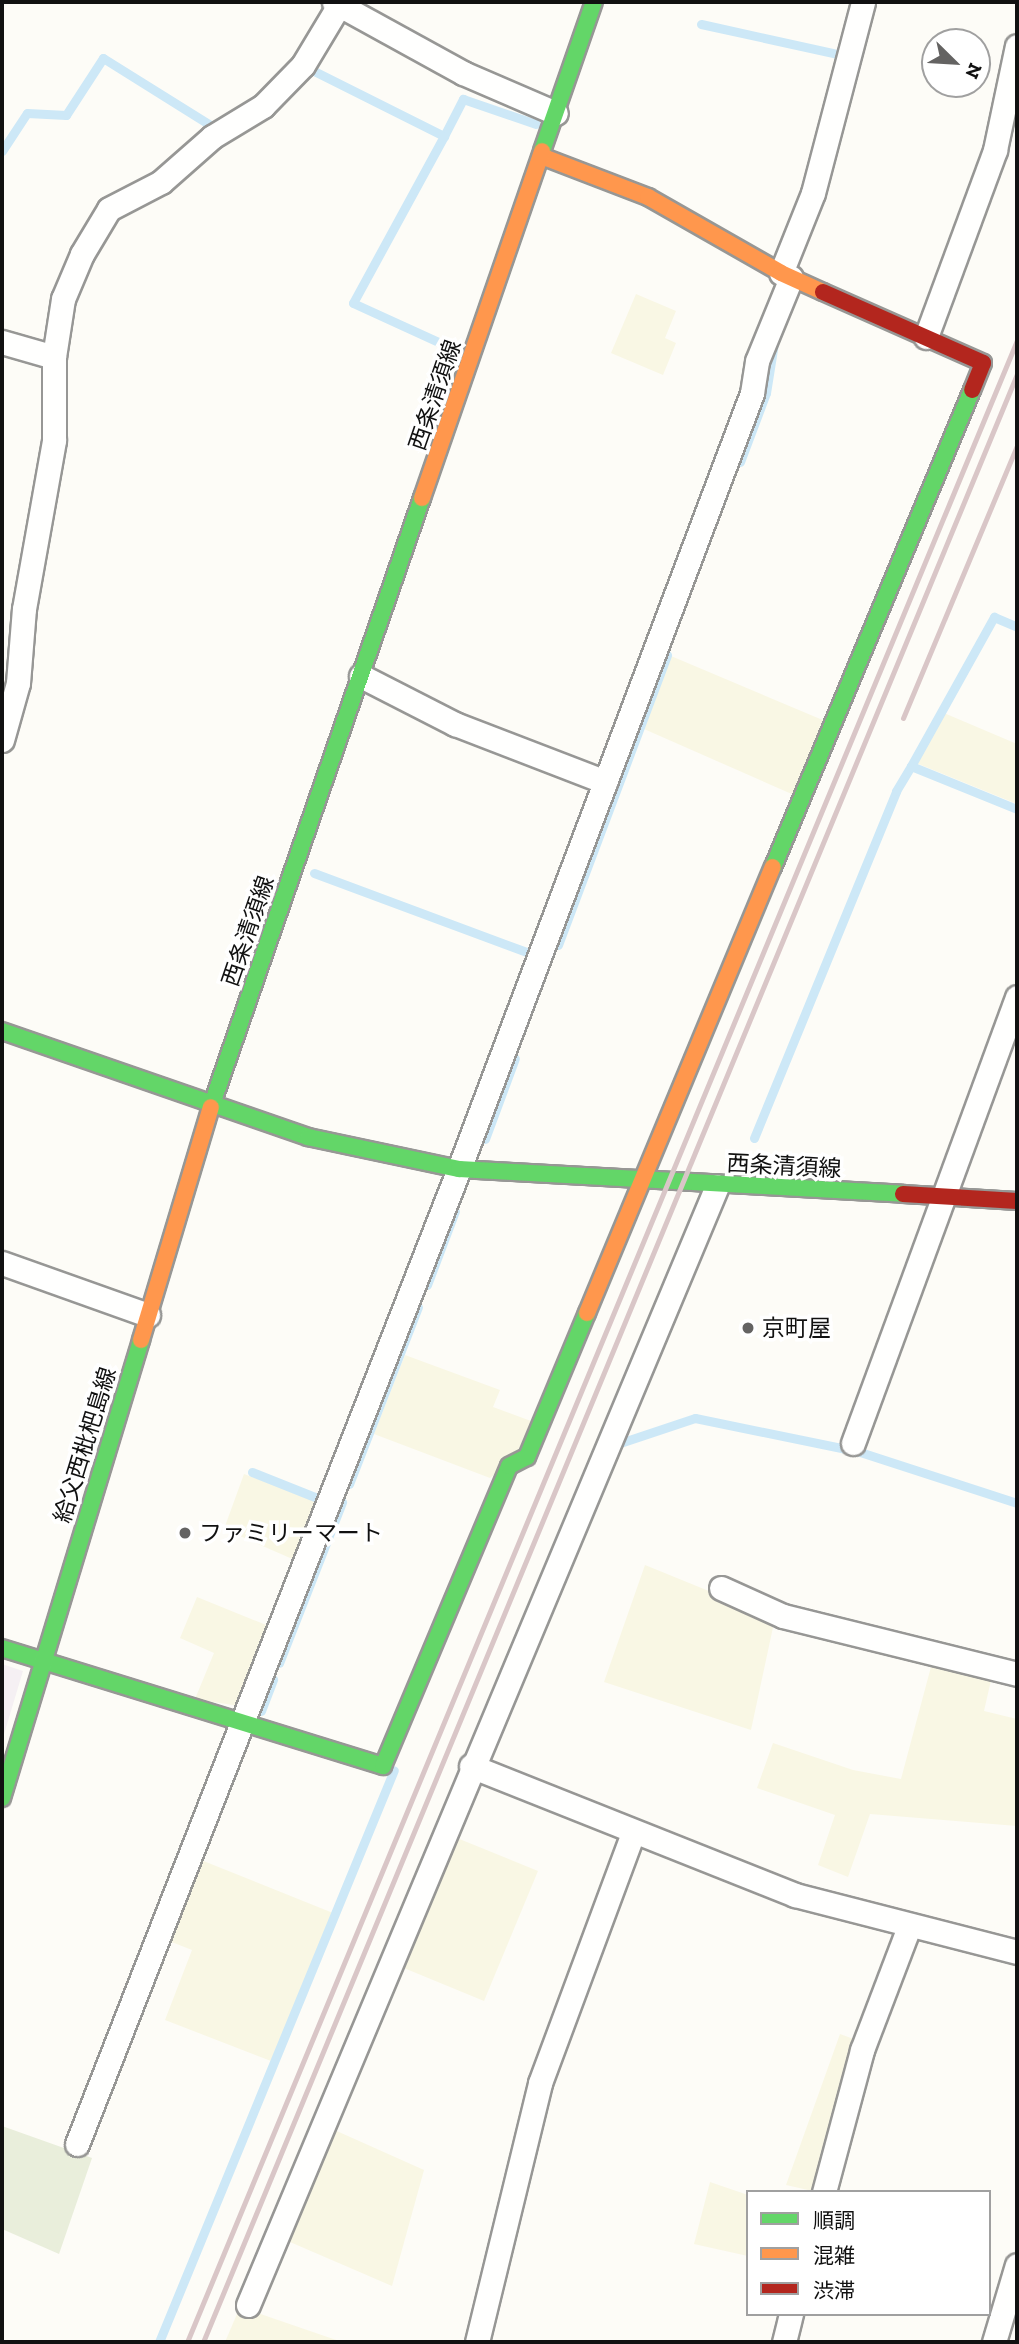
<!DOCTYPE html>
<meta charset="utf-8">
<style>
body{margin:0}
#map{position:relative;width:1019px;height:2344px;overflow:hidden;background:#fdfcf7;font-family:"Zilla Slab","Noto Sans JP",serif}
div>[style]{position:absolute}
.industrial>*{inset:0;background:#f5f0f3}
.farmland>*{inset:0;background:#f9f7e4}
.cemetery>*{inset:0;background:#e9eedb}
.stream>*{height:9px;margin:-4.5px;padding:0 4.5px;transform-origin:4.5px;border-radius:4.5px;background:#cde8f7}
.roads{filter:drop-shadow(2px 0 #979795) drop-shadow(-2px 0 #979795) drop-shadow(0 2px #979795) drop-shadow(0 -2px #979795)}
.street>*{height:23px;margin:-11.5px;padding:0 11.5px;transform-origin:11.5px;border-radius:11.5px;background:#fffffe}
.fast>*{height:16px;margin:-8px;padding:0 8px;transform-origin:8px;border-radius:8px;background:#63d668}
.slow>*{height:16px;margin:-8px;padding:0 8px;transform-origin:8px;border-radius:8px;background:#ff974d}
.jam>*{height:16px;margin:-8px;padding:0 8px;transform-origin:8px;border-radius:8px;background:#b3261e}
.rail>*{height:5px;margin:-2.5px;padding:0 2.5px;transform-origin:2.5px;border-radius:2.5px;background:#d9c6c7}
.dots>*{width:19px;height:19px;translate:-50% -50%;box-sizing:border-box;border:4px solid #fff;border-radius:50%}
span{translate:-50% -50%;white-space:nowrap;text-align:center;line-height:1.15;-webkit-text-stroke:7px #fff;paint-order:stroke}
.street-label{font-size:23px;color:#111}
.poi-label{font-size:23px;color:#111}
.left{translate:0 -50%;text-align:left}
.frame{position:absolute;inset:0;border:4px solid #111;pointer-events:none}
.legend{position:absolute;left:746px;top:2190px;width:245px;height:126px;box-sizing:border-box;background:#fff;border:2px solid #a0a0a0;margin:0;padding:9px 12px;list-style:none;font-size:21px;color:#111}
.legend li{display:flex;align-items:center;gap:14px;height:35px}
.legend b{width:35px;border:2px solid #a0a0a0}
.north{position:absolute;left:921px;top:28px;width:70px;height:70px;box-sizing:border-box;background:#fff;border:2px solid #a0a0a0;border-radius:50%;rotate:114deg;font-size:19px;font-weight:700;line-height:28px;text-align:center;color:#111}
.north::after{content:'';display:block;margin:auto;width:24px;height:32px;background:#646362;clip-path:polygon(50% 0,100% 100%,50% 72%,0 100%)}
</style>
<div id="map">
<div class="industrial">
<div style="clip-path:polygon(2px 1664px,23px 1671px,2px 1741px)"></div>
</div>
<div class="farmland">
<div style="clip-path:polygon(636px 294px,676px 311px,665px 338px,676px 343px,663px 375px,611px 353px)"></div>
<div style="clip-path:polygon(671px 656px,825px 721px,794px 795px,644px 729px)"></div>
<div style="clip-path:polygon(944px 713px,1017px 744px,1017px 804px,916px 763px)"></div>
<div style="clip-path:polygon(405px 1355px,500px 1390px,493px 1407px,531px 1421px,519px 1454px,490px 1478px,374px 1434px)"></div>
<div style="clip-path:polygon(244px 1474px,319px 1502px,297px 1561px,224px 1529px)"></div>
<div style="clip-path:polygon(645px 1565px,775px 1618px,751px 1730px,604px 1682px)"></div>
<div style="clip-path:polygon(197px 1597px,271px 1627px,239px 1706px,195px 1699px,214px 1653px,180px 1638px)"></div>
<div style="clip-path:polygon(932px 1663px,992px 1676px,984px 1711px,1017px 1719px,1017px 1826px,870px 1814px,848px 1877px,818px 1865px,835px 1815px,757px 1788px,773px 1743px,853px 1770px,901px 1779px)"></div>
<div style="clip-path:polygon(452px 1836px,538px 1871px,484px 2001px,399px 1966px)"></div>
<div style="clip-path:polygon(196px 1858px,333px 1913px,271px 2061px,165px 2020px,192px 1950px,164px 1939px)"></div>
<div style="clip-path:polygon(840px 2034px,859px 2041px,817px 2192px,786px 2185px)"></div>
<div style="clip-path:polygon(330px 2128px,424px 2170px,392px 2286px,283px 2239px)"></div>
<div style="clip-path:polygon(710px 2182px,748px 2195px,748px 2256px,694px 2244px)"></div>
<div style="clip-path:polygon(240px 2307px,342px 2342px,225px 2342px)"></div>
</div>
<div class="cemetery">
<div style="clip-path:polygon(2px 2126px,92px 2158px,59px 2254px,2px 2229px)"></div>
</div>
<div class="stream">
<div style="left:701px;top:24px;width:139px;rotate:12.4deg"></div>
<div style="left:312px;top:70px;width:148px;rotate:26.6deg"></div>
<div style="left:444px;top:136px;width:42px;rotate:-62.8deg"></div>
<div style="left:463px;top:99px;width:77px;rotate:18.9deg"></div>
<div style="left:444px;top:136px;width:190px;rotate:118.6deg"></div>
<div style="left:353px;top:303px;width:111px;rotate:24.5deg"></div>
<div style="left:2px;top:151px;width:45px;rotate:-56.7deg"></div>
<div style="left:27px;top:113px;width:39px;rotate:3deg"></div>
<div style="left:66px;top:115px;width:68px;rotate:-57deg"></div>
<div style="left:103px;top:58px;width:128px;rotate:32deg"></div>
<div style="left:212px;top:126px;width:9px;rotate:-27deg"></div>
<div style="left:740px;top:462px;width:74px;rotate:-69.4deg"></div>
<div style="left:766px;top:393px;width:51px;rotate:-80.9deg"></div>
<div style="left:911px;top:766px;width:171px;rotate:-60.9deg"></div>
<div style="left:994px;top:617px;width:25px;rotate:23deg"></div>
<div style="left:314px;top:873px;width:229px;rotate:20.4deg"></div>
<div style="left:558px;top:945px;width:310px;rotate:-69.4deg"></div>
<div style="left:754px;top:1138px;width:375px;rotate:-67.7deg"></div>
<div style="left:896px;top:791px;width:29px;rotate:-59deg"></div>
<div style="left:911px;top:766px;width:114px;rotate:22.1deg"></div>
<div style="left:485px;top:1139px;width:86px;rotate:-69.7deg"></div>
<div style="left:427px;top:1285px;width:79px;rotate:-69.3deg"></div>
<div style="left:620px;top:1443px;width:79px;rotate:-18.4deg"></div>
<div style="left:695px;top:1418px;width:168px;rotate:11.6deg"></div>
<div style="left:860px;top:1452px;width:165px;rotate:18deg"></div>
<div style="left:252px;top:1472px;width:73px;rotate:21.7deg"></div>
<div style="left:349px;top:1484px;width:190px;rotate:-68.7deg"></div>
<div style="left:279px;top:1663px;width:173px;rotate:-68.6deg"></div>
<div style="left:261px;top:1711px;width:34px;rotate:-69deg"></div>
<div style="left:159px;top:2342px;width:618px;rotate:-67.67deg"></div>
</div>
<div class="roads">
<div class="street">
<div style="left:334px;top:2px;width:147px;rotate:28.8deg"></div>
<div style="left:463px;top:73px;width:101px;rotate:23.3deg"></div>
<div style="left:781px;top:273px;width:86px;rotate:-68.2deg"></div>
<div style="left:813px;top:193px;width:197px;rotate:-75.3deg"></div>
<div style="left:926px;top:337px;width:199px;rotate:-69.7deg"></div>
<div style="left:995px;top:150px;width:106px;rotate:-78.1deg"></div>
<div style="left:2px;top:342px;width:54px;rotate:16.1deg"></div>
<div style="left:361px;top:676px;width:106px;rotate:27.1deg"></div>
<div style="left:455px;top:724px;width:161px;rotate:21.1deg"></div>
<div style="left:2px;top:740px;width:59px;rotate:-74.3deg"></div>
<div style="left:18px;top:683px;width:74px;rotate:-85.4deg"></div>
<div style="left:24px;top:609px;width:172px;rotate:-79.9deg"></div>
<div style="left:54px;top:440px;width:83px;rotate:-90deg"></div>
<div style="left:54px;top:357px;width:59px;rotate:-81.2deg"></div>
<div style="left:63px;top:299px;width:49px;rotate:-67.1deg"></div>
<div style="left:82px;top:254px;width:52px;rotate:-59deg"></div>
<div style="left:109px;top:209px;width:59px;rotate:-27.4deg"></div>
<div style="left:161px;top:182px;width:68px;rotate:-41.4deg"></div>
<div style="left:212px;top:137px;width:60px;rotate:-31.3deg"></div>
<div style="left:263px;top:106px;width:57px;rotate:-45.7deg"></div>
<div style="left:303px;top:65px;width:70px;rotate:-59deg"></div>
<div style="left:2px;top:1263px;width:155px;rotate:19.6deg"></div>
<div style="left:853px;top:1443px;width:475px;rotate:-69.8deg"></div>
<div style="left:721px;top:1588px;width:68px;rotate:24.3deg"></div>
<div style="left:783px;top:1616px;width:241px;rotate:13.9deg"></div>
<div style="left:471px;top:1766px;width:349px;rotate:21.7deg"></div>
<div style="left:795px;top:1895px;width:229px;rotate:14.4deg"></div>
<div style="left:77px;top:2144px;width:1047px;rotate:-68.61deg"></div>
<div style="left:459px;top:1169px;width:829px;rotate:-69.31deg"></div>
<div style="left:752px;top:393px;width:32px;rotate:-81deg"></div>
<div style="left:757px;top:361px;width:90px;rotate:-67.7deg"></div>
<div style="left:824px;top:2192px;width:147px;rotate:-75deg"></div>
<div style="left:862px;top:2050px;width:132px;rotate:-69.1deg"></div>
<div style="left:248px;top:2305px;width:1213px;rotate:-67.26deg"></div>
<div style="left:477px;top:2342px;width:267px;rotate:-76.3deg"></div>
<div style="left:540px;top:2083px;width:267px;rotate:-69.6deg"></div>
<div style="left:784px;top:2342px;width:29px;rotate:-76deg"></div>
<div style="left:994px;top:2342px;width:80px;rotate:-73.4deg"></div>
</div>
<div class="fast">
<div style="left:542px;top:151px;width:158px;rotate:-70.8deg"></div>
<div style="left:773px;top:867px;width:517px;rotate:-67.35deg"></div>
<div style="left:2px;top:1031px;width:324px;rotate:19.1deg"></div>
<div style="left:308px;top:1137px;width:154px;rotate:12deg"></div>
<div style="left:459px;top:1169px;width:445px;rotate:3.2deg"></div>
<div style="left:211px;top:1107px;width:645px;rotate:-70.89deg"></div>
<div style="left:2px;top:1648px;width:399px;rotate:17.2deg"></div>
<div style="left:383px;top:1766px;width:325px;rotate:-67.2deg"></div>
<div style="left:509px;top:1466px;width:20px;rotate:-27deg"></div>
<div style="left:527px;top:1457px;width:156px;rotate:-67.4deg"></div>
<div style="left:2px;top:1798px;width:479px;rotate:-73.1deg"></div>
</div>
<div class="slow">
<div style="left:541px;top:156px;width:115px;rotate:21deg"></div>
<div style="left:648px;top:197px;width:153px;rotate:29.7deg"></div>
<div style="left:781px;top:273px;width:46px;rotate:24.3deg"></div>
<div style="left:422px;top:498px;width:367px;rotate:-70.9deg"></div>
<div style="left:587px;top:1313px;width:483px;rotate:-67.4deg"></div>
<div style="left:141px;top:1340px;width:243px;rotate:-73.3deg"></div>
</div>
<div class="jam">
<div style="left:823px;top:292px;width:175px;rotate:23.9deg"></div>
<div style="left:983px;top:363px;width:29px;rotate:112deg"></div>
<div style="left:903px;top:1194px;width:114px;rotate:3.5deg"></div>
</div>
</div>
<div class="rail">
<div style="left:903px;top:718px;width:295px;rotate:-67.3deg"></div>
<div style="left:187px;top:2342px;width:2167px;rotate:-67.48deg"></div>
<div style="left:203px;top:2342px;width:2130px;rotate:-67.53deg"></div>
</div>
<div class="dots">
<div style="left:748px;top:1328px;background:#646362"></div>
<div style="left:185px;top:1533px;background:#646362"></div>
</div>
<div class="street-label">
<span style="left:435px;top:395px;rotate:-71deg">西条清須線</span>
<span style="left:248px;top:931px;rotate:-71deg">西条清須線</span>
<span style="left:784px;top:1166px;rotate:3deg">西条清須線</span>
<span style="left:85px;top:1445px;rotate:-73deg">給父西枇杷島線</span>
</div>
<div class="poi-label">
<span class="left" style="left:762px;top:1328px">京町屋</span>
<span class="left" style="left:199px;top:1533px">ファミリーマート</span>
</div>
<div class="frame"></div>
<ul class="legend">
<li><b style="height:9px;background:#63d668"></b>順調</li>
<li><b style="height:9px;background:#ff974d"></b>混雑</li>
<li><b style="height:9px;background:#b3261e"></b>渋滞</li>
</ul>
<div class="north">N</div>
</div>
